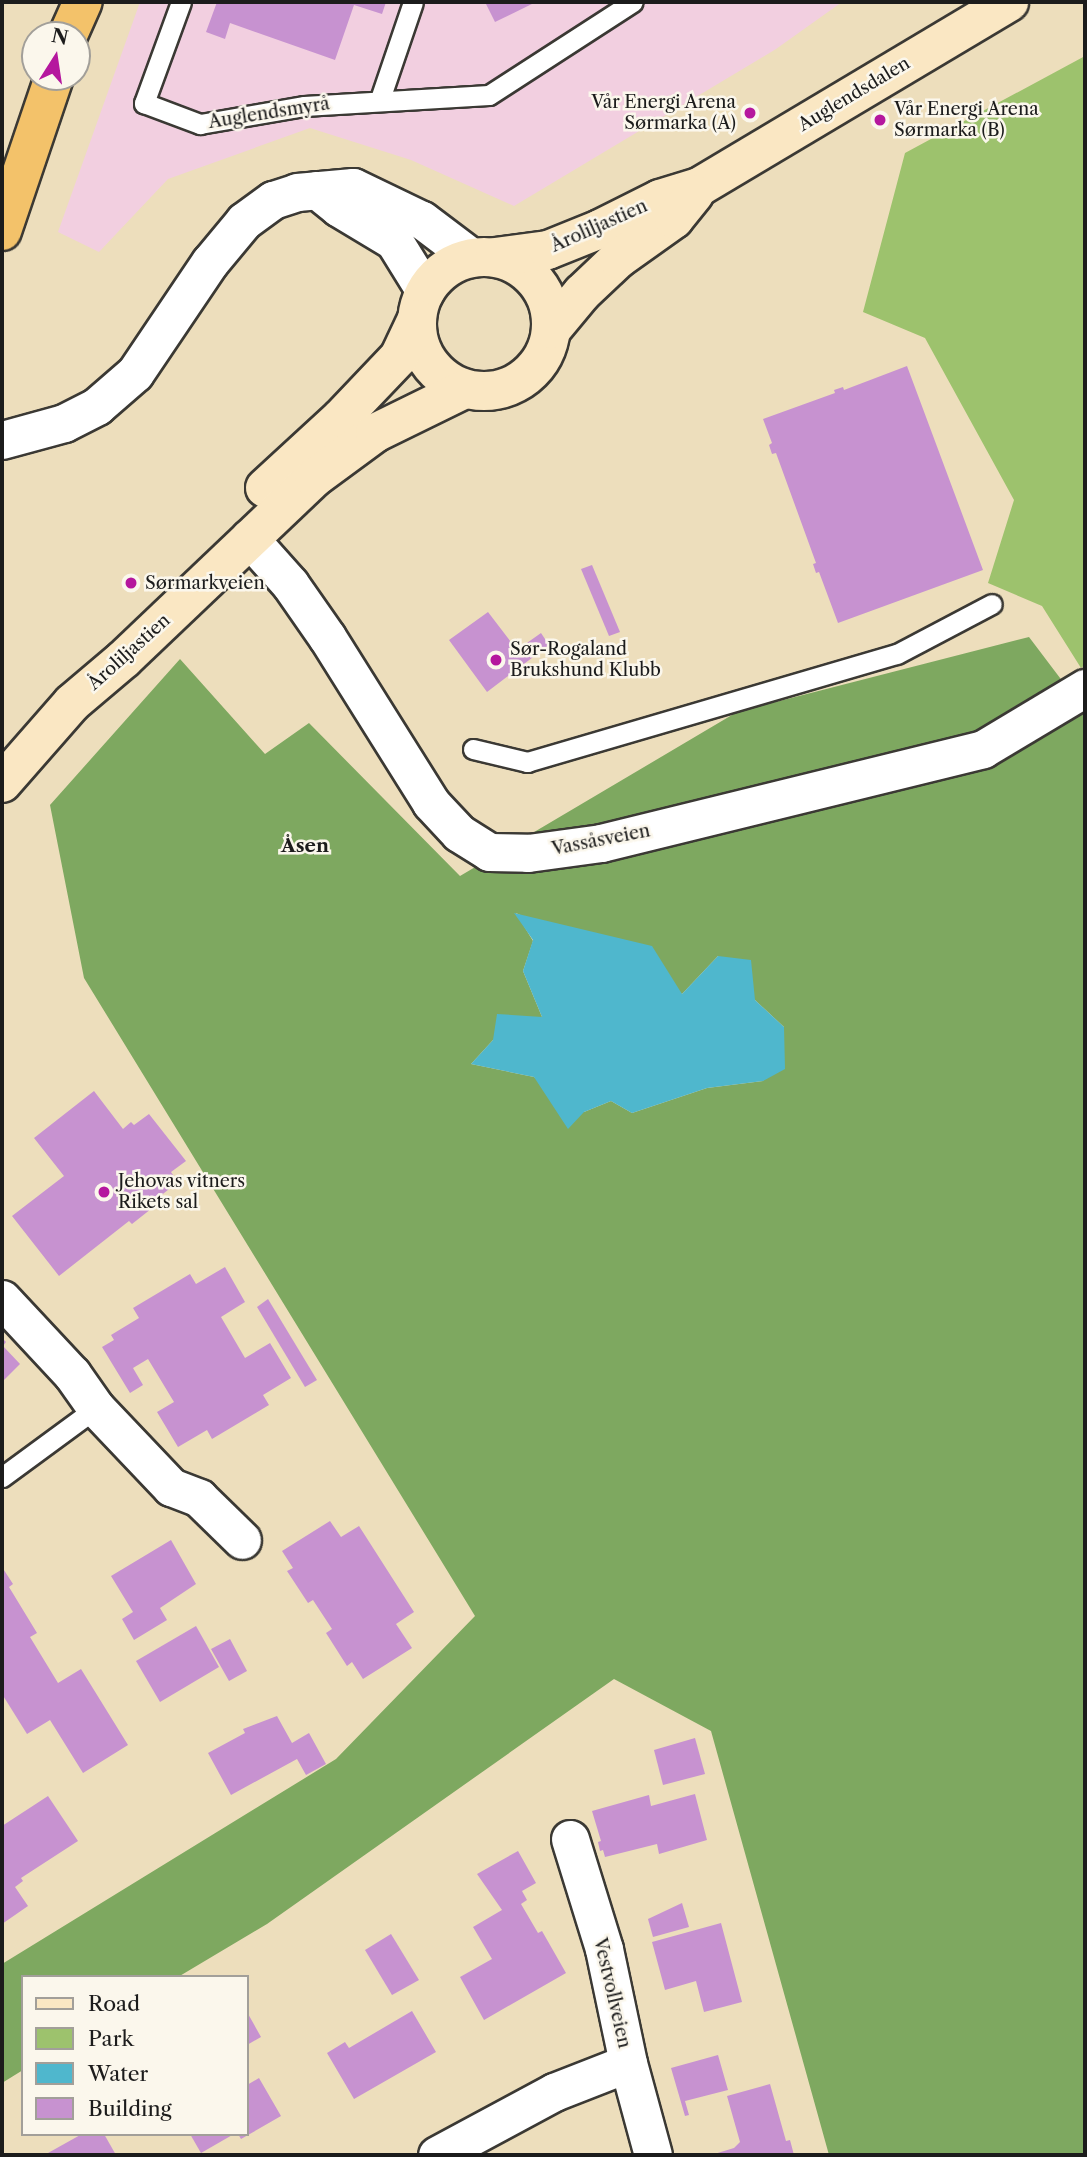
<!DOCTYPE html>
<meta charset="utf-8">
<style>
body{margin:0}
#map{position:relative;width:1087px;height:2157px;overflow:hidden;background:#eddebc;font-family:"Libre Caslon Text",serif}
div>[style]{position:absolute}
.built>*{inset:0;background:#f2cfe0}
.green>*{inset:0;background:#9dc26d}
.forest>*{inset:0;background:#7ea860}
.water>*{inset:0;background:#4fb7cd}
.building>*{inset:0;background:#c792d0}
.roads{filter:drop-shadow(2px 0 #3b3934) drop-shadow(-2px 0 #3b3934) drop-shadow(0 2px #3b3934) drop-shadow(0 -2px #3b3934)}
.service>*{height:19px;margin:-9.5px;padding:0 9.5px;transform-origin:9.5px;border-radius:9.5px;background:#fff}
.minor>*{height:37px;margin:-18.5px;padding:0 18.5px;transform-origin:18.5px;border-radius:18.5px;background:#fff}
.secondary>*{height:38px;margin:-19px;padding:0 19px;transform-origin:19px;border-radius:19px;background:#fae7c3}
.secondary>.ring{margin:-19px;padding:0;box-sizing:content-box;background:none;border:38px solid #fae7c3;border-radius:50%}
.motorway>*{height:38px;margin:-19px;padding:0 19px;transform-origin:19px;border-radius:19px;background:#f3c26a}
.dots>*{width:19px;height:19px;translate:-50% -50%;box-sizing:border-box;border:4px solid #fbf7ec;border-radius:50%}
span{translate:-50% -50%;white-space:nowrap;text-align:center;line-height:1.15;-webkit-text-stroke:5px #fbf7ec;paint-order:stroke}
.street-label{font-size:18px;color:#1c1c1c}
.poi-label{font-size:18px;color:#1c1c1c}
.right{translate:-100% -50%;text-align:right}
.left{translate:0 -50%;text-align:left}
.neighbourhood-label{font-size:19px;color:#1c1c1c;font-weight:700}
.frame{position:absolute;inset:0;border:4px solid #1c1c1c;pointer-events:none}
.legend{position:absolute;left:21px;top:1975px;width:228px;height:161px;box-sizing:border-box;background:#fbf7ec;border:2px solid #a29f99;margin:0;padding:9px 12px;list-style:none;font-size:21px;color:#1c1c1c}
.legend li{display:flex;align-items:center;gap:14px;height:35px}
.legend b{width:35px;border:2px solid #a29f99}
.north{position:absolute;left:21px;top:21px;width:70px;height:70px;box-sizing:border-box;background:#fbf7ec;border:2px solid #a29f99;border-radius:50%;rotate:12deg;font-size:19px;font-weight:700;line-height:28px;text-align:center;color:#1c1c1c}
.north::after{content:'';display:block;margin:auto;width:24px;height:32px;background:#b5179e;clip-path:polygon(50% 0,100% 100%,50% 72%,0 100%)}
</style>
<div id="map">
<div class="built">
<div style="clip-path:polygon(140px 2px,842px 2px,776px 49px,514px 206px,411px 160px,310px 128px,168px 179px,99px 252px,58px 232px)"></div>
</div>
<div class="green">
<div style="clip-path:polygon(1085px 56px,1085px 665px,1081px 668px,1042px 606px,988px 583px,1014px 500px,925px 338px,863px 312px,905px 153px)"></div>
</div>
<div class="forest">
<div style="clip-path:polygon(evenodd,1029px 637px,1085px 711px,1085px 2155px,829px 2155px,711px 1731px,614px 1679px,267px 1924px,178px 1977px,23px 1977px,23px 2070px,2px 2083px,2px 1964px,336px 1759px,475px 1616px,84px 978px,50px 805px,180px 659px,265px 754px,309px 723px,460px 876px,737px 712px,1029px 637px,516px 913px,682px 994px,718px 956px,755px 1000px,784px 1027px,763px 1081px,707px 1088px,632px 1113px,611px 1101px,584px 1112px,534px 1077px,471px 1064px,493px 1040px,542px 1017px,523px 971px,533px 941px,516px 913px)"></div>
</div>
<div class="water">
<div style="clip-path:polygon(514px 913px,652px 946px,682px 994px,718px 956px,751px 960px,755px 1000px,784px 1027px,785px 1069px,763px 1081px,707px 1088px,632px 1113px,611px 1101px,584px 1112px,568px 1129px,534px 1077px,471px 1064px,493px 1040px,497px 1014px,542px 1017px,523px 971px,533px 940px)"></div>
</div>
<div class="building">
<div style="clip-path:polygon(217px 2px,386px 2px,382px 14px,354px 5px,335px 60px,230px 23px,225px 39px,206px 32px)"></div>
<div style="clip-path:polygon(485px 2px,536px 2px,495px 22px)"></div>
<div style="clip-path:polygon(907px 366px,983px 570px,838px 623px,819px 572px,816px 573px,813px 564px,816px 563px,776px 453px,772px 454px,769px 445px,772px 443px,763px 419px,835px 393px,834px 390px,843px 387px,844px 390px)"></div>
<div style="clip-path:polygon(592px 565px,620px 632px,609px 636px,581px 569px)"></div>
<div style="clip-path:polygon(488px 612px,517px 650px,541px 633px,549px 645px,487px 692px,449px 640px)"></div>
<div style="clip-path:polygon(94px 1091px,123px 1129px,131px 1122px,134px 1125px,149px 1114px,186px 1161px,171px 1172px,178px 1182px,154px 1201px,156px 1205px,132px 1224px,129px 1221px,59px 1276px,12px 1216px,64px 1176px,34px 1138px)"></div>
<div style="clip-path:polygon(225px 1267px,245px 1302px,221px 1317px,245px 1358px,270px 1343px,291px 1378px,263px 1395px,269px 1405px,212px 1439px,207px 1430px,178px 1447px,157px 1412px,174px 1402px,148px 1359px,133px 1368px,143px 1385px,130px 1393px,102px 1347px,114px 1340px,111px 1335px,139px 1318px,133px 1308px,190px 1274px,196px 1284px)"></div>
<div style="clip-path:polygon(268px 1299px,317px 1380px,305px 1387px,257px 1307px)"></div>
<div style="clip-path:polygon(2px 1338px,6px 1342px,3px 1346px,20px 1364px,2px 1382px)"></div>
<div style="clip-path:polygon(330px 1521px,341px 1537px,359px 1526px,414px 1612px,396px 1624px,412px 1648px,363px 1679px,352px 1662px,347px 1666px,326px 1633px,332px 1629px,313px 1600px,308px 1603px,287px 1571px,293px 1568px,282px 1551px)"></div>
<div style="clip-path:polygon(171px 1540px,196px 1584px,160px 1608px,167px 1620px,134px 1640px,122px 1619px,133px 1612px,111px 1576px)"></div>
<div style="clip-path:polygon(2px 1567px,13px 1584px,9px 1587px,37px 1633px,30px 1637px,58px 1683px,81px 1669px,128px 1745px,83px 1773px,50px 1720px,27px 1734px,2px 1694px)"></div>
<div style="clip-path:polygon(196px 1626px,219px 1667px,160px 1702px,136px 1661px)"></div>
<div style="clip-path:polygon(230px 1639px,247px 1671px,229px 1681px,211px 1649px)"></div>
<div style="clip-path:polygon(277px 1716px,292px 1743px,309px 1733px,326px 1764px,306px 1775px,297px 1759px,231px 1795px,208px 1753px,245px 1733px,243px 1729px)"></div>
<div style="clip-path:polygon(695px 1738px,705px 1774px,663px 1785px,654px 1750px)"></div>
<div style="clip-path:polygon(695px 1794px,707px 1840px,659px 1854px,657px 1844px,605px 1857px,603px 1850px,600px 1851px,598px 1842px,601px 1841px,592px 1811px,649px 1795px,651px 1806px)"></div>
<div style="clip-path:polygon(48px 1796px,78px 1841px,21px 1878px,23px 1881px,15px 1887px,28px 1906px,2px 1924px,2px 1826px)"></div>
<div style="clip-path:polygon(518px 1851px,536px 1883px,522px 1891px,527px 1900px,521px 1904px,538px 1933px,542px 1931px,566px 1973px,484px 2020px,460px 1977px,492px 1959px,473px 1927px,502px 1910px,477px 1874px)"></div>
<div style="clip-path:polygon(682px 1903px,689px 1927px,653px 1937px,648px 1919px)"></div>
<div style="clip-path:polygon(721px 1923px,742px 2002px,704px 2012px,696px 1981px,665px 1990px,652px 1942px)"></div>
<div style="clip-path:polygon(391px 1934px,419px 1980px,392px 1995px,365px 1950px)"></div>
<div style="clip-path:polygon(412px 2011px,436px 2052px,354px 2099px,327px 2053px,345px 2042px,349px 2048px)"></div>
<div style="clip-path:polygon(247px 2012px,261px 2037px,247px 2045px)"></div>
<div style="clip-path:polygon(718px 2055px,728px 2090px,685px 2101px,689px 2115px,685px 2116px,671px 2068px)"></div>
<div style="clip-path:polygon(259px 2078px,281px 2116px,241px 2139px,238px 2134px,247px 2134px,247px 2085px)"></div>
<div style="clip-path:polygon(770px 2084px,786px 2141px,790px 2140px,794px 2155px,711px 2155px,734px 2148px,740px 2142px,727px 2096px)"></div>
<div style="clip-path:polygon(82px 2134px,104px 2134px,116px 2155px,49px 2155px,48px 2153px)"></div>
<div style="clip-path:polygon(190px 2134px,234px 2134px,201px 2153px)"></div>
</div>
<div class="roads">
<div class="service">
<div style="left:181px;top:2px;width:108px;rotate:110.1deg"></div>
<div style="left:144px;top:103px;width:60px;rotate:20.6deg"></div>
<div style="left:200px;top:124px;width:106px;rotate:-9.8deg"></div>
<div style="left:304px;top:106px;width:185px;rotate:-3.4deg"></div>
<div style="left:489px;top:95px;width:171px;rotate:-32.9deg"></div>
<div style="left:380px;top:99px;width:102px;rotate:-71.2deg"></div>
<div style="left:473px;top:749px;width:56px;rotate:13.5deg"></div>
<div style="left:527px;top:762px;width:385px;rotate:-16.3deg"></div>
<div style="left:897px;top:654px;width:107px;rotate:-27.8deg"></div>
<div style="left:2px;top:1477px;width:117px;rotate:-36.3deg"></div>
</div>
<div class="minor">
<div style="left:317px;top:190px;width:28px;rotate:39deg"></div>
<div style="left:339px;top:208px;width:64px;rotate:31deg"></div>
<div style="left:394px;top:241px;width:59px;rotate:58.2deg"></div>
<div style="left:2px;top:440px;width:64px;rotate:-15.3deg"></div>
<div style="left:64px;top:423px;width:37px;rotate:-27deg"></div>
<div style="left:97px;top:406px;width:50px;rotate:-41deg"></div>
<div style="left:135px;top:373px;width:134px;rotate:-56deg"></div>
<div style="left:210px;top:262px;width:53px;rotate:-50.3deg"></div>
<div style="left:244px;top:221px;width:36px;rotate:-36deg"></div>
<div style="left:273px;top:200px;width:25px;rotate:-18deg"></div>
<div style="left:297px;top:192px;width:56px;rotate:-5.1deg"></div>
<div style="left:353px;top:187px;width:76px;rotate:25.6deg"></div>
<div style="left:422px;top:220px;width:61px;rotate:37.1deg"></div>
<div style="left:249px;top:538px;width:62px;rotate:48.3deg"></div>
<div style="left:290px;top:584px;width:65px;rotate:55.1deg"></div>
<div style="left:327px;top:637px;width:196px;rotate:57.9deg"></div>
<div style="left:431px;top:803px;width:41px;rotate:47deg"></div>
<div style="left:459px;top:833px;width:36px;rotate:32deg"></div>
<div style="left:489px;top:852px;width:39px;rotate:1deg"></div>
<div style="left:528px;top:853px;width:74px;rotate:-7.8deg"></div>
<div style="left:601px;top:843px;width:393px;rotate:-13.8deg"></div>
<div style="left:983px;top:749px;width:119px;rotate:-30.9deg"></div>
<div style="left:2px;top:1299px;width:103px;rotate:47deg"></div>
<div style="left:72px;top:1374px;width:42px;rotate:54.8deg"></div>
<div style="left:96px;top:1408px;width:109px;rotate:46.5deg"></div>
<div style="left:171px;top:1487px;width:30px;rotate:21deg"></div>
<div style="left:199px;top:1498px;width:60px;rotate:44.3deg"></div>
<div style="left:570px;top:1839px;width:115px;rotate:72.8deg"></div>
<div style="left:604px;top:1949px;width:116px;rotate:78.1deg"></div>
<div style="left:628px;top:2063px;width:95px;rotate:74.8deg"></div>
<div style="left:437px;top:2155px;width:133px;rotate:-28.3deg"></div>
<div style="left:554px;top:2092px;width:79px;rotate:-21.4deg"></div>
</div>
<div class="secondary">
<div class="ring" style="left:417px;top:257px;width:96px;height:96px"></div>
<div style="left:495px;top:257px;width:53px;rotate:-7.5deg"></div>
<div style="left:548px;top:250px;width:56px;rotate:-22deg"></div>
<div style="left:600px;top:229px;width:67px;rotate:-26.6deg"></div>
<div style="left:660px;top:199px;width:41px;rotate:-17.1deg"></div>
<div style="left:699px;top:187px;width:361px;rotate:-30.8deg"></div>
<div style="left:552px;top:329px;width:47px;rotate:-50.2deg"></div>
<div style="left:582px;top:293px;width:50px;rotate:-43.4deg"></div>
<div style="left:618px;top:259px;width:69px;rotate:-35.5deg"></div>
<div style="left:674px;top:219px;width:32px;rotate:-51deg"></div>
<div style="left:265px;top:488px;width:103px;rotate:-42.6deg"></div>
<div style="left:341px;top:418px;width:84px;rotate:-46.4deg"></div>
<div style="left:399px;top:357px;width:42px;rotate:-64.7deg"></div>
<div style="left:2px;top:783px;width:106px;rotate:-48.8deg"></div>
<div style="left:72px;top:703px;width:68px;rotate:-40.2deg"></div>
<div style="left:124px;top:659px;width:262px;rotate:-43.6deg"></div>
<div style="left:314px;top:478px;width:76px;rotate:-36.4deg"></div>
<div style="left:375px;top:433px;width:100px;rotate:-26.1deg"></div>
</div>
<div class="motorway">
<div style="left:68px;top:35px;width:36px;rotate:-66deg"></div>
<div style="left:2px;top:231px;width:163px;rotate:-71.3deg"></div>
</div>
</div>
<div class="dots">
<div style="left:750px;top:113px;background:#b5179e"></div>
<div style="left:880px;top:120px;background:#b5179e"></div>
<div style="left:131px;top:583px;background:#b5179e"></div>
<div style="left:496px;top:660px;background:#b5179e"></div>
<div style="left:104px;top:1192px;background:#b5179e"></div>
</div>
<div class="street-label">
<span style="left:854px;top:94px;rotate:-31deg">Auglendsdalen</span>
<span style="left:269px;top:113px;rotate:-9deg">Auglendsmyrå</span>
<span style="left:599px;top:226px;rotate:-24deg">Åroliljastien</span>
<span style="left:129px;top:652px;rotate:-42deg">Åroliljastien</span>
<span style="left:601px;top:840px;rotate:-11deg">Vassåsveien</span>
<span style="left:612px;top:1993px;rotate:77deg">Vestvollveien</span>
</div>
<div class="poi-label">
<span class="right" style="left:736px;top:113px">Vår Energi Arena<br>Sørmarka (A)</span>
<span class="left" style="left:894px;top:120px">Vår Energi Arena<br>Sørmarka (B)</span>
<span class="left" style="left:145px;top:583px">Sørmarkveien</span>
<span class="left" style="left:510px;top:660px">Sør-Rogaland<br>Brukshund Klubb</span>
<span class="left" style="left:118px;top:1192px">Jehovas vitners<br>Rikets sal</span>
</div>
<div class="neighbourhood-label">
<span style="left:305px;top:846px">Åsen</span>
</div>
<div class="frame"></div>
<ul class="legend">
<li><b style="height:9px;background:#fae7c3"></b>Road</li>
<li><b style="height:19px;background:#9dc26d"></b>Park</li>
<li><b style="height:19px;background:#4fb7cd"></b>Water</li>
<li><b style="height:19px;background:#c792d0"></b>Building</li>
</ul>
<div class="north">N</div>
</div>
